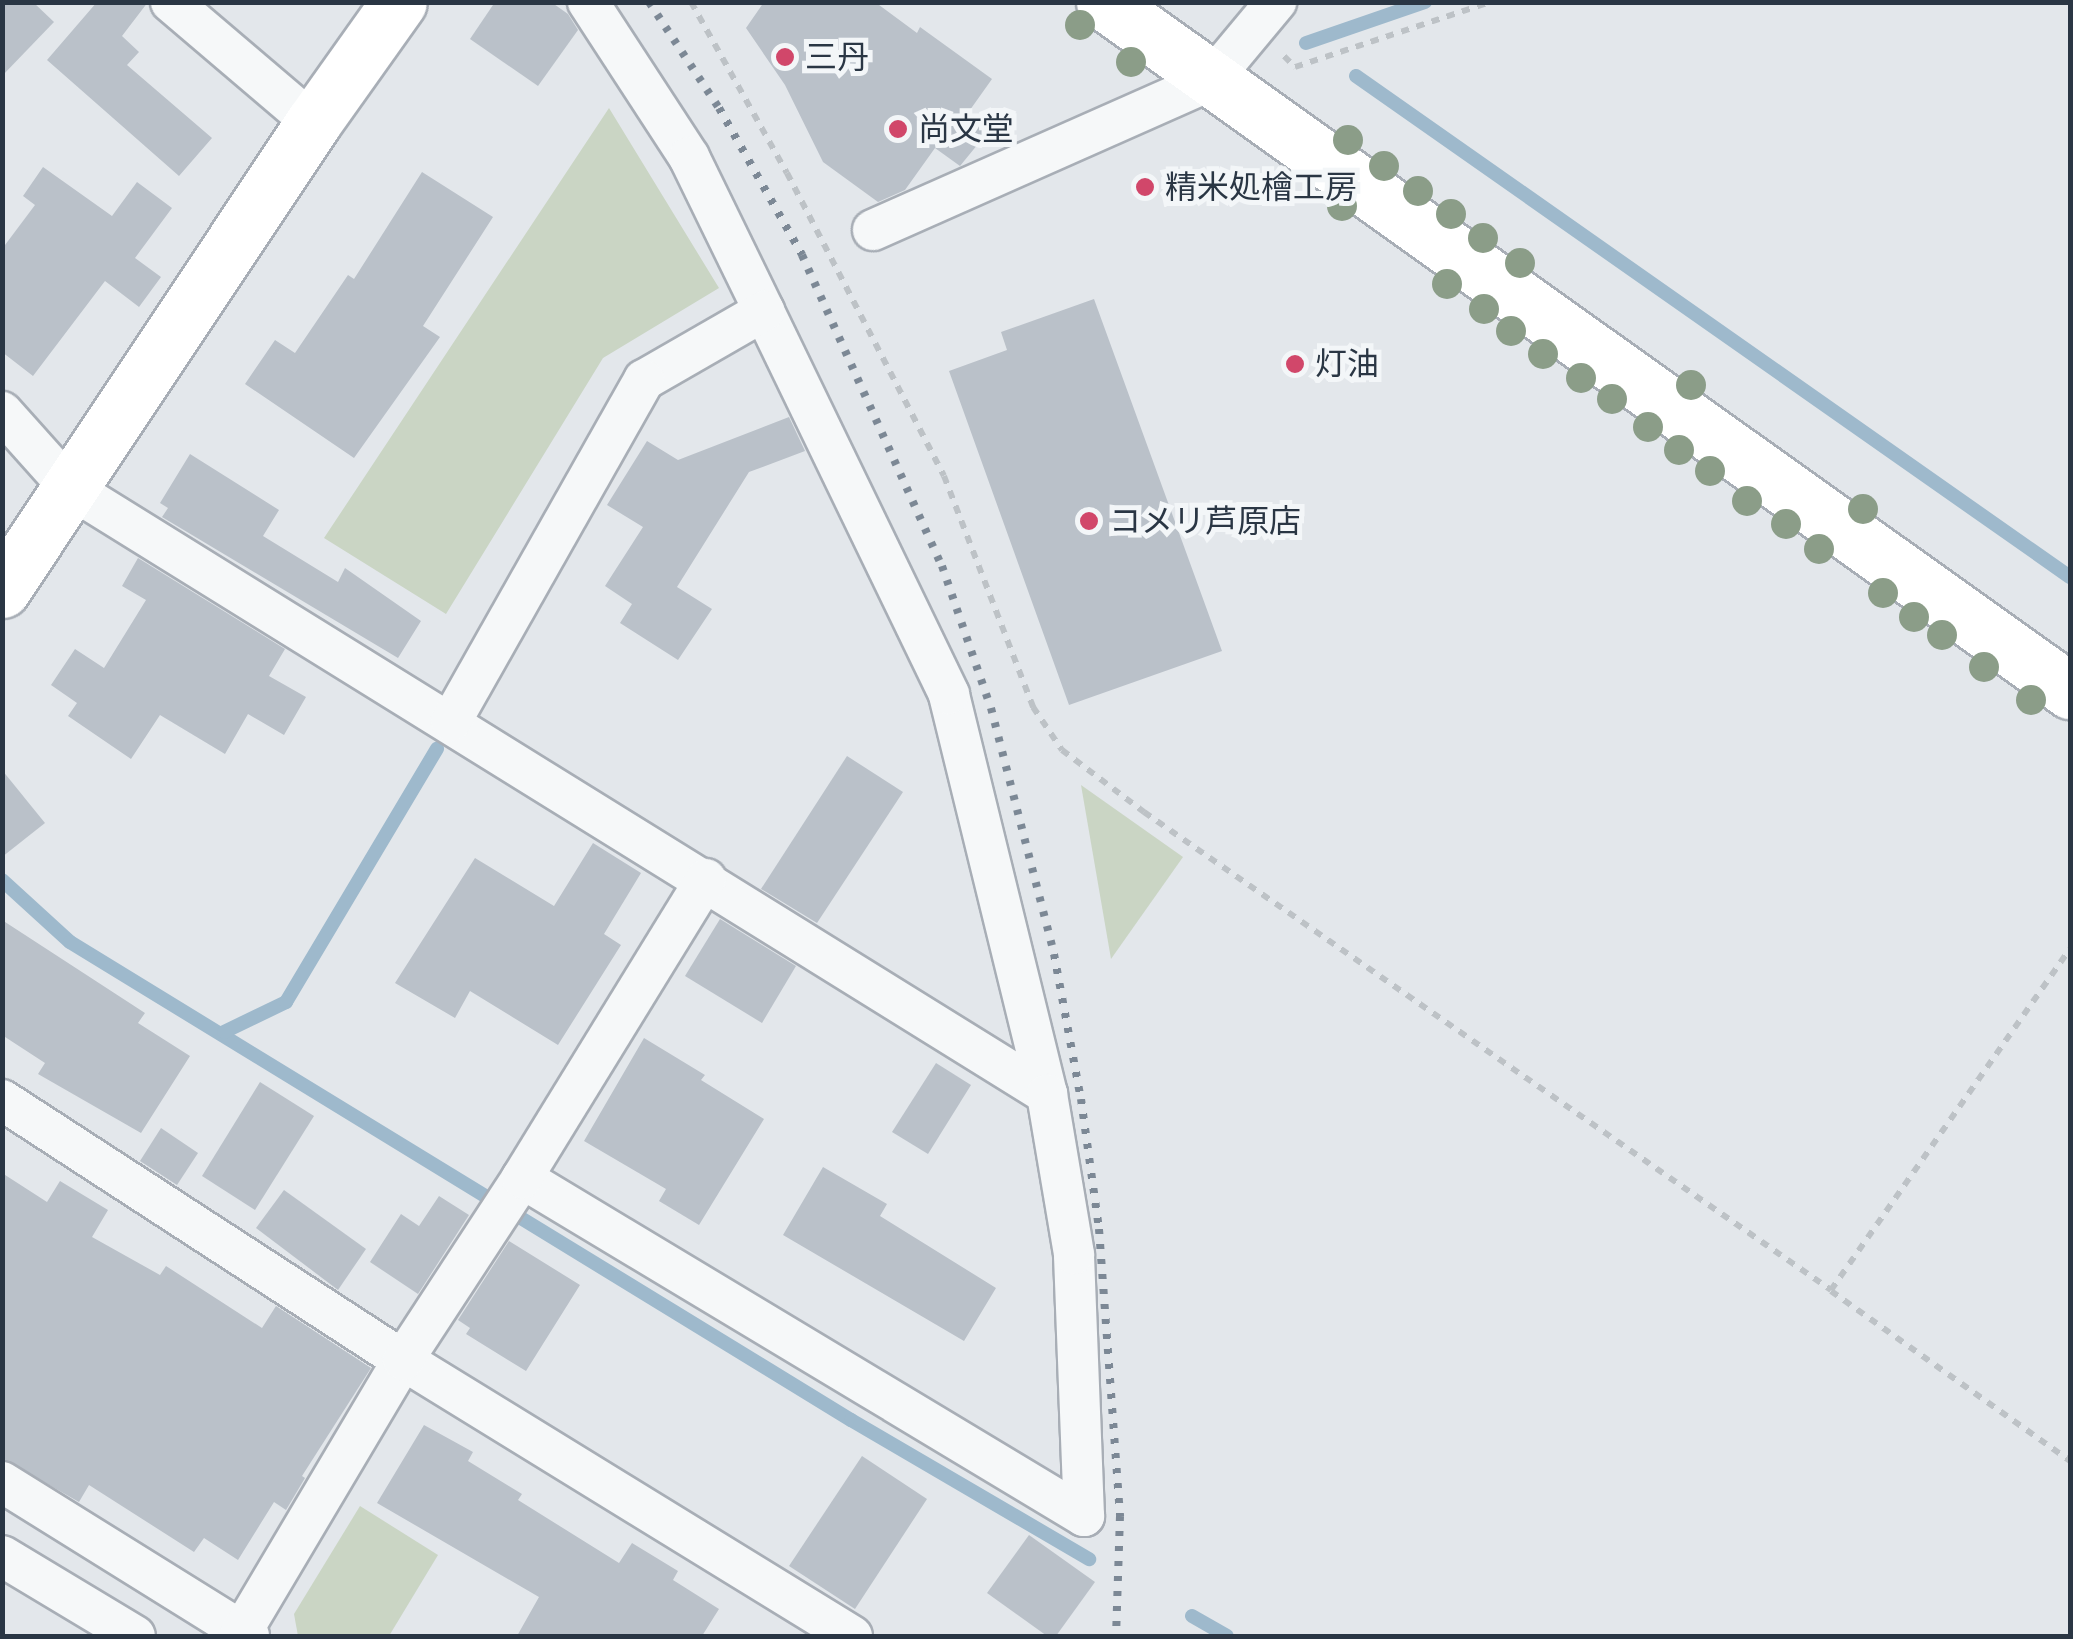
<!DOCTYPE html>
<meta charset="utf-8">
<style>
body{margin:0}
#map{position:relative;width:2073px;height:1639px;overflow:hidden;background:#e3e7eb;font-family:"Asap Condensed","Noto Sans JP",sans-serif}
div>[style]{position:absolute}
.green>*{inset:0;background:#cad5c4}
.stream>*{height:14px;margin:-7px;padding:0 7px;transform-origin:7px;border-radius:7px;background:#9eb9cc}
.building>*{inset:0;background:#bac1c9}
.path>*{height:6px;margin-top:-3px;transform-origin:0;background:repeating-linear-gradient(90deg,#bdc2c6 0 8px,transparent 0 16px)}
.roads{filter:drop-shadow(2px 0 #a8aeb6) drop-shadow(-2px 0 #a8aeb6) drop-shadow(0 2px #a8aeb6) drop-shadow(0 -2px #a8aeb6)}
.street>*{height:40px;margin:-20px;padding:0 20px;transform-origin:20px;border-radius:20px;background:#f6f8f9}
.secondary>*{height:55px;margin:-27.5px;padding:0 27.5px;transform-origin:27.5px;border-radius:27.5px;background:#fff}
.rail>*{height:8px;margin-top:-4px;transform-origin:0;background:repeating-linear-gradient(90deg,#7c8895 0 5px,transparent 0 15px)}
.trees>*{width:30px;height:30px;margin:-15px;border-radius:50%;background:#8b9d88}
.dots>*{width:28px;height:28px;translate:-50% -50%;box-sizing:border-box;border:5px solid #f3f6f8;border-radius:50%}
span{translate:-50% -50%;white-space:nowrap;text-align:center;line-height:1.15;-webkit-text-stroke:10px #f3f6f8;paint-order:stroke}
.poi-label{font-size:32px;color:#2a3644}
.left{translate:0 -50%;text-align:left}
.frame{position:absolute;inset:0;border:5px solid #2a3644;pointer-events:none}
</style>
<div id="map">
<div class="green">
<div style="clip-path:polygon(609px 108px,719px 288px,603px 358px,446px 614px,324px 538px)"></div>
<div style="clip-path:polygon(1081px 785px,1183px 857px,1111px 959px)"></div>
<div style="clip-path:polygon(360px 1506px,438px 1555px,389px 1636px,298px 1636px,294px 1614px)"></div>
</div>
<div class="stream">
<div style="left:1306px;top:43px;width:126px;rotate:-19deg"></div>
<div style="left:1356px;top:76px;width:872px;rotate:35.06deg"></div>
<div style="left:2px;top:880px;width:92px;rotate:42.4deg"></div>
<div style="left:70px;top:942px;width:916px;rotate:31.47deg"></div>
<div style="left:851px;top:1420px;width:276px;rotate:30.3deg"></div>
<div style="left:224px;top:1032px;width:69px;rotate:-25.8deg"></div>
<div style="left:286px;top:1002px;width:295px;rotate:-59.2deg"></div>
<div style="left:1192px;top:1616px;width:40px;rotate:29.7deg"></div>
</div>
<div class="building">
<div style="clip-path:polygon(2px 2px,33px 2px,54px 22px,2px 76px)"></div>
<div style="clip-path:polygon(97px 2px,148px 2px,122px 36px,139px 52px,127px 65px,212px 138px,179px 176px,47px 60px)"></div>
<div style="clip-path:polygon(495px 2px,551px 2px,568px 14px,578px 30px,538px 86px,470px 39px)"></div>
<div style="clip-path:polygon(764px 2px,875px 2px,917px 33px,920px 27px,992px 79px,965px 117px,987px 133px,960px 166px,935px 148px,905px 190px,878px 202px,823px 162px,785px 85px,746px 28px)"></div>
<div style="clip-path:polygon(43px 167px,112px 216px,137px 182px,172px 208px,135px 258px,161px 277px,139px 307px,105px 281px,33px 376px,2px 352px,2px 249px,35px 205px,23px 196px)"></div>
<div style="clip-path:polygon(422px 172px,493px 217px,423px 326px,440px 337px,354px 458px,245px 384px,275px 340px,295px 353px,348px 275px,354px 279px)"></div>
<div style="clip-path:polygon(1094px 299px,1222px 651px,1069px 705px,949px 371px,1007px 350px,1001px 332px)"></div>
<div style="clip-path:polygon(789px 417px,805px 451px,749px 472px,677px 587px,712px 609px,678px 660px,620px 623px,632px 604px,605px 586px,643px 527px,607px 505px,647px 441px,678px 460px)"></div>
<div style="clip-path:polygon(190px 454px,279px 510px,263px 536px,338px 582px,345px 568px,421px 621px,398px 658px,162px 517px,168px 508px,160px 503px)"></div>
<div style="clip-path:polygon(138px 558px,285px 649px,269px 676px,306px 697px,284px 735px,248px 714px,225px 754px,160px 715px,131px 759px,68px 716px,77px 703px,51px 685px,75px 649px,104px 668px,146px 600px,122px 586px)"></div>
<div style="clip-path:polygon(847px 756px,903px 792px,817px 923px,761px 889px)"></div>
<div style="clip-path:polygon(2px 770px,45px 823px,2px 857px)"></div>
<div style="clip-path:polygon(593px 843px,641px 873px,604px 934px,621px 945px,558px 1045px,470px 991px,455px 1018px,395px 983px,475px 858px,554px 906px)"></div>
<div style="clip-path:polygon(720px 919px,796px 966px,762px 1023px,685px 976px)"></div>
<div style="clip-path:polygon(2px 920px,145px 1013px,138px 1023px,190px 1056px,141px 1133px,38px 1074px,45px 1063px,2px 1035px)"></div>
<div style="clip-path:polygon(644px 1038px,705px 1075px,701px 1080px,764px 1119px,699px 1225px,659px 1201px,666px 1189px,584px 1141px)"></div>
<div style="clip-path:polygon(936px 1063px,971px 1085px,928px 1154px,892px 1132px)"></div>
<div style="clip-path:polygon(260px 1082px,314px 1116px,255px 1210px,202px 1176px)"></div>
<div style="clip-path:polygon(161px 1128px,198px 1153px,177px 1185px,140px 1161px)"></div>
<div style="clip-path:polygon(823px 1167px,887px 1204px,880px 1216px,996px 1288px,964px 1341px,783px 1235px)"></div>
<div style="clip-path:polygon(2px 1173px,47px 1202px,60px 1181px,108px 1210px,92px 1237px,160px 1275px,166px 1266px,262px 1328px,276px 1306px,371px 1368px,302px 1476px,305px 1478px,286px 1510px,274px 1502px,238px 1560px,204px 1538px,194px 1552px,89px 1485px,79px 1502px,2px 1458px)"></div>
<div style="clip-path:polygon(284px 1190px,366px 1249px,338px 1290px,256px 1228px)"></div>
<div style="clip-path:polygon(439px 1196px,469px 1215px,418px 1294px,370px 1262px,401px 1214px,419px 1226px)"></div>
<div style="clip-path:polygon(509px 1241px,580px 1285px,526px 1371px,466px 1334px,470px 1328px,458px 1320px)"></div>
<div style="clip-path:polygon(424px 1425px,473px 1452px,468px 1461px,522px 1494px,518px 1500px,619px 1563px,632px 1543px,678px 1571px,673px 1580px,719px 1609px,702px 1636px,517px 1636px,539px 1597px,377px 1503px)"></div>
<div style="clip-path:polygon(862px 1456px,927px 1499px,855px 1609px,789px 1566px)"></div>
<div style="clip-path:polygon(1029px 1535px,1095px 1582px,1056px 1636px,1047px 1636px,987px 1593px)"></div>
</div>
<div class="path">
<div style="left:691px;top:2px;width:196px;rotate:60.7deg"></div>
<div style="left:787px;top:173px;width:341px;rotate:62.6deg"></div>
<div style="left:944px;top:476px;width:248px;rotate:68.9deg"></div>
<div style="left:1033px;top:707px;width:52px;rotate:56deg"></div>
<div style="left:1062px;top:750px;width:103px;rotate:37.1deg"></div>
<div style="left:1144px;top:812px;width:837px;rotate:34.83deg"></div>
<div style="left:1831px;top:1290px;width:416px;rotate:-55deg"></div>
<div style="left:1284px;top:56px;width:16px;rotate:45deg"></div>
<div style="left:1295px;top:67px;width:206px;rotate:-18.4deg"></div>
<div style="left:1831px;top:1291px;width:293px;rotate:35.4deg"></div>
</div>
<div class="roads">
<div class="street">
<div style="left:171px;top:2px;width:187px;rotate:40.4deg"></div>
<div style="left:588px;top:2px;width:185px;rotate:56.9deg"></div>
<div style="left:689px;top:157px;width:171px;rotate:64deg"></div>
<div style="left:873px;top:230px;width:370px;rotate:-23.9deg"></div>
<div style="left:1211px;top:80px;width:102px;rotate:-50.2deg"></div>
<div style="left:2px;top:412px;width:102px;rotate:48.2deg"></div>
<div style="left:70px;top:488px;width:1150px;rotate:31.81deg"></div>
<div style="left:1047px;top:1094px;width:412px;rotate:-103.8deg"></div>
<div style="left:949px;top:694px;width:425px;rotate:-115.8deg"></div>
<div style="left:764px;top:311px;width:138px;rotate:150.1deg"></div>
<div style="left:644px;top:380px;width:392px;rotate:119.5deg"></div>
<div style="left:2px;top:1100px;width:478px;rotate:33deg"></div>
<div style="left:403px;top:1360px;width:527px;rotate:31.58deg"></div>
<div style="left:522px;top:1178px;width:656px;rotate:31.02deg"></div>
<div style="left:1084px;top:1516px;width:262px;rotate:-92.2deg"></div>
<div style="left:1074px;top:1254px;width:162px;rotate:-99.6deg"></div>
<div style="left:2px;top:1482px;width:291px;rotate:31.9deg"></div>
<div style="left:2px;top:1556px;width:155px;rotate:31deg"></div>
<div style="left:239px;top:1636px;width:321px;rotate:-59.3deg"></div>
<div style="left:403px;top:1360px;width:217px;rotate:-56.8deg"></div>
<div style="left:522px;top:1178px;width:351px;rotate:-58.4deg"></div>
</div>
<div class="secondary">
<div style="left:1104px;top:2px;width:1187px;rotate:35.5deg"></div>
<div style="left:2px;top:590px;width:561px;rotate:-56.34deg"></div>
<div style="left:313px;top:123px;width:148px;rotate:-54.6deg"></div>
</div>
</div>
<div class="rail">
<div style="left:649px;top:2px;width:127px;rotate:56.6deg"></div>
<div style="left:719px;top:108px;width:169px;rotate:60.5deg"></div>
<div style="left:802px;top:255px;width:341px;rotate:65.8deg"></div>
<div style="left:942px;top:566px;width:150px;rotate:71deg"></div>
<div style="left:991px;top:708px;width:254px;rotate:75.6deg"></div>
<div style="left:1054px;top:954px;width:147px;rotate:79.5deg"></div>
<div style="left:1081px;top:1099px;width:131px;rotate:82.1deg"></div>
<div style="left:1099px;top:1229px;width:288px;rotate:85.8deg"></div>
<div style="left:1120px;top:1516px;width:120px;rotate:91.9deg"></div>
</div>
<div class="trees">
<div style="left:1080px;top:25px"></div>
<div style="left:1131px;top:62px"></div>
<div style="left:1348px;top:140px"></div>
<div style="left:1384px;top:166px"></div>
<div style="left:1418px;top:191px"></div>
<div style="left:1342px;top:206px"></div>
<div style="left:1451px;top:214px"></div>
<div style="left:1483px;top:238px"></div>
<div style="left:1520px;top:263px"></div>
<div style="left:1447px;top:284px"></div>
<div style="left:1484px;top:309px"></div>
<div style="left:1511px;top:331px"></div>
<div style="left:1543px;top:354px"></div>
<div style="left:1581px;top:378px"></div>
<div style="left:1691px;top:385px"></div>
<div style="left:1612px;top:399px"></div>
<div style="left:1648px;top:427px"></div>
<div style="left:1679px;top:450px"></div>
<div style="left:1710px;top:471px"></div>
<div style="left:1747px;top:501px"></div>
<div style="left:1863px;top:509px"></div>
<div style="left:1786px;top:524px"></div>
<div style="left:1819px;top:549px"></div>
<div style="left:1883px;top:593px"></div>
<div style="left:1914px;top:617px"></div>
<div style="left:1942px;top:635px"></div>
<div style="left:1984px;top:667px"></div>
<div style="left:2031px;top:700px"></div>
</div>
<div class="dots">
<div style="left:785px;top:57px;background:#d1476a"></div>
<div style="left:898px;top:129px;background:#d1476a"></div>
<div style="left:1145px;top:187px;background:#d1476a"></div>
<div style="left:1295px;top:364px;background:#d1476a"></div>
<div style="left:1089px;top:521px;background:#d1476a"></div>
</div>
<div class="poi-label">
<span class="left" style="left:805px;top:57px">三丹</span>
<span class="left" style="left:918px;top:129px">尚文堂</span>
<span class="left" style="left:1165px;top:187px">精米処檜工房</span>
<span class="left" style="left:1315px;top:364px">灯油</span>
<span class="left" style="left:1109px;top:521px">コメリ芦原店</span>
</div>
<div class="frame"></div>
</div>
